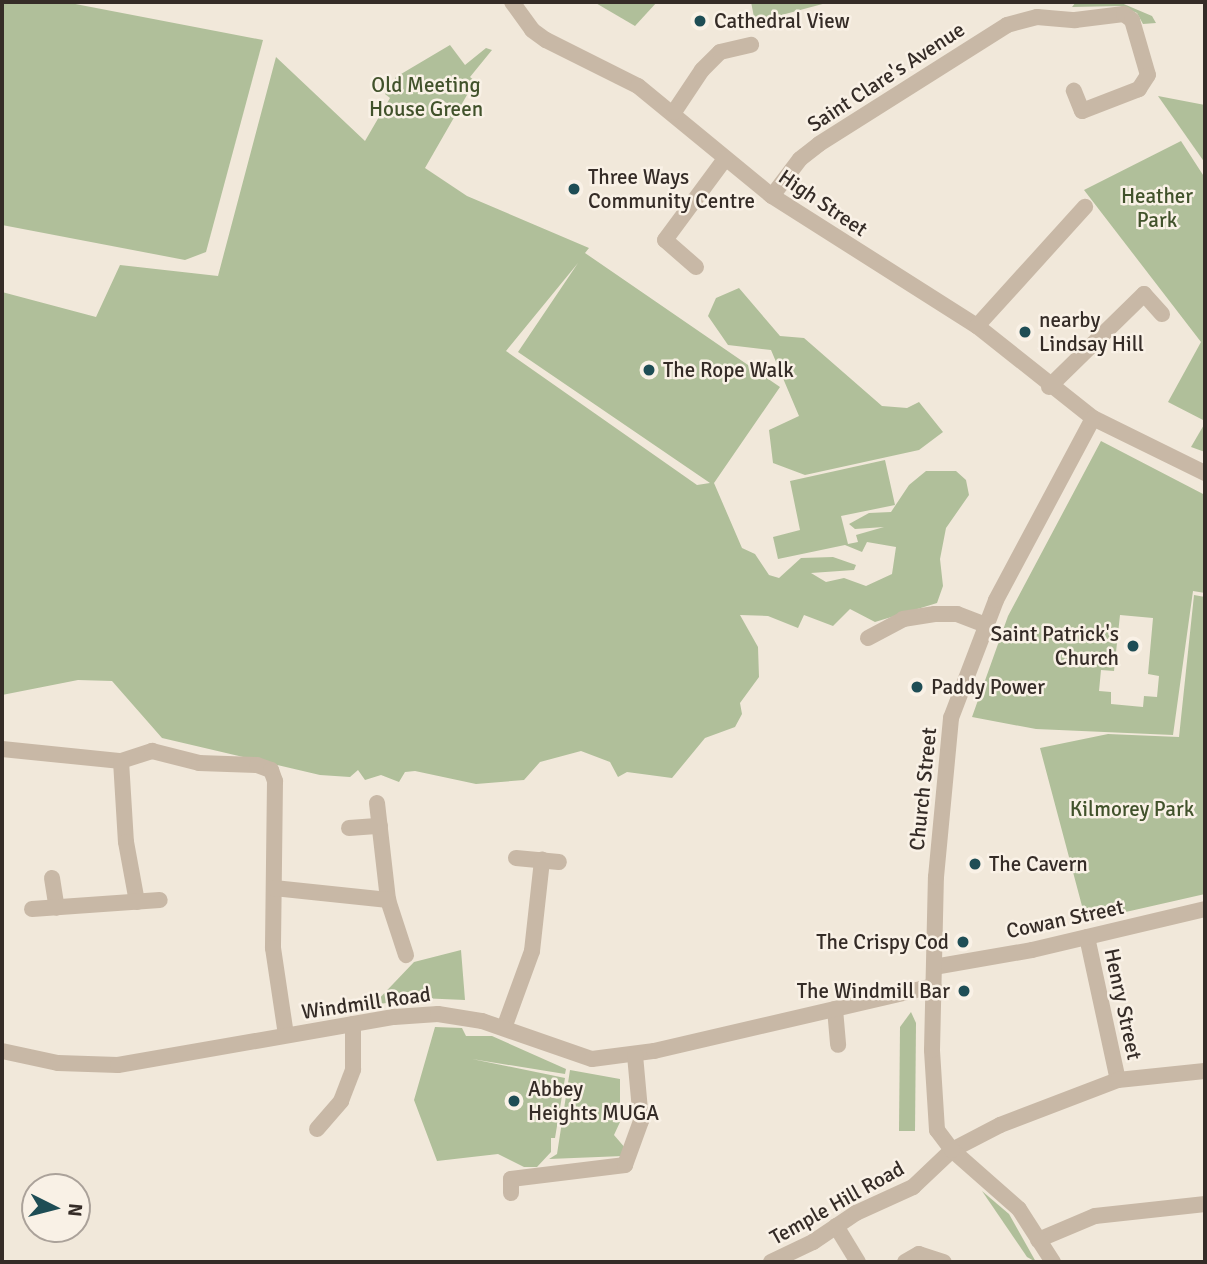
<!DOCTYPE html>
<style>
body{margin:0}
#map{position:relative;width:1207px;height:1264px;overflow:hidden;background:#f1e8da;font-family:Signika,sans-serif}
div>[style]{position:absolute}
.green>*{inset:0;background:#b0bf9a}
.street>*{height:16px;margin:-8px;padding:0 8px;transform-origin:8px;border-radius:8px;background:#c8b8a6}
.dots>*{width:19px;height:19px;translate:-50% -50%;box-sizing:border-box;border:4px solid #f9f1e6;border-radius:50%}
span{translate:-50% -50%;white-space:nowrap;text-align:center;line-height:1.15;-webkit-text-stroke:5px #f9f1e6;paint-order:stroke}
.poi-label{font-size:21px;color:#352c27}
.left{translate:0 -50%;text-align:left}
.right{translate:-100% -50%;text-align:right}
.street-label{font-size:21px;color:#352c27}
.park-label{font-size:21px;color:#41522b}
.frame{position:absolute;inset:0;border:4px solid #352c27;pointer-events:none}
.north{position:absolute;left:21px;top:1173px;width:70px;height:70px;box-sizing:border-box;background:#f9f1e6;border:2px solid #aba29a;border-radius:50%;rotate:96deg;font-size:19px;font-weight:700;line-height:28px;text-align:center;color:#352c27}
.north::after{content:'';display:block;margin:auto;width:24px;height:32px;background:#1e4d55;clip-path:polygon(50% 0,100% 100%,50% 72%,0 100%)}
</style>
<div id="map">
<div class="green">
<div style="clip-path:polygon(2px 2px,65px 2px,263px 40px,206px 252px,185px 260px,2px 225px)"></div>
<div style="clip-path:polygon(594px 2px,657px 2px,635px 26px)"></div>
<div style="clip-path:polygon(751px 2px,830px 2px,755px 22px)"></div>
<div style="clip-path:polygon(1076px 2px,1119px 2px,1152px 16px,1156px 23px,1143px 24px,1137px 13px,1121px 6px,1072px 7px)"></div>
<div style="clip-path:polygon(evenodd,450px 45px,465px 65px,486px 48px,492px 50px,470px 77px,475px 81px,425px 168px,467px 196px,589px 248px,585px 253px,780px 387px,714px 483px,742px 548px,755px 554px,769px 575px,779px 578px,801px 558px,833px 557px,856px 565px,854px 570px,811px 573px,826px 582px,844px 578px,866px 586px,892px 574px,896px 547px,867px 542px,862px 552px,845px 545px,778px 559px,773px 537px,800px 530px,790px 481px,885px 460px,895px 505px,841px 516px,848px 544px,858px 542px,856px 535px,884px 527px,855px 529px,849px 524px,869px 513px,891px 512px,909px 485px,926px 471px,956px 471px,966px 480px,969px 495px,946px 528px,940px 559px,943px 586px,937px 603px,875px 622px,850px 609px,833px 626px,804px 615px,798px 628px,768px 616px,740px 615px,758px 647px,759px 677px,740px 703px,742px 714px,735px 727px,705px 738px,672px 778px,627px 772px,618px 777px,610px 762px,581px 751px,540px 762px,524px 780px,476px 784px,415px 771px,405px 772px,399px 782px,381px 775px,365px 780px,358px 770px,350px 777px,320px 775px,162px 738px,112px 681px,78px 680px,2px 695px,2px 292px,96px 317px,120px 265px,218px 276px,276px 57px,365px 141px,390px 98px,385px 94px,396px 77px,450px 45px,578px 263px,518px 352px,710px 483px,697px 485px,506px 351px,578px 263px)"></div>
<div style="clip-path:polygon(1158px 96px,1205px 105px,1205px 163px)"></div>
<div style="clip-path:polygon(1181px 141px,1205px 178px,1205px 421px,1168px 402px,1201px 342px,1084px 190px)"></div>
<div style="clip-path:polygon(739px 288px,780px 336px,804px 338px,882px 406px,907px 408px,919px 402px,943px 432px,919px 450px,805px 475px,773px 463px,769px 430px,799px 416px,771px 350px,728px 345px,708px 316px,716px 298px)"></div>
<div style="clip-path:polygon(1205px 423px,1205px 452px,1191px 447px)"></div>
<div style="clip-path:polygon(evenodd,1101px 441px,1205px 495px,1205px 593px,1193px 591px,1173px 735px,1036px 729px,972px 717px,1008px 616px,1101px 441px,1120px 615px,1153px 618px,1148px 674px,1159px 676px,1157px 697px,1144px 696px,1143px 707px,1111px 704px,1111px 692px,1099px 691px,1101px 670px,1114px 671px,1120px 615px)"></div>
<div style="clip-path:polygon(1194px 595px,1205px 597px,1205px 894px,1086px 921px,1040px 748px,1108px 734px,1179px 737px)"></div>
<div style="clip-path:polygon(461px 950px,465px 1000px,419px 998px,373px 1005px,414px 962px)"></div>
<div style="clip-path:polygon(911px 1012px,916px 1023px,915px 1131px,899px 1131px,900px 1027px)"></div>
<div style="clip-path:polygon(435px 1027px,462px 1028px,466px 1036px,492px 1036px,566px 1069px,565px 1074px,472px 1059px,565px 1078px,555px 1138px,551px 1138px,551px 1152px,537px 1167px,524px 1167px,498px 1154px,437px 1161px,414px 1100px)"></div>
<div style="clip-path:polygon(570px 1070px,620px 1079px,620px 1122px,614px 1135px,626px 1149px,623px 1156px,549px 1159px,557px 1154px)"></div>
<div style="clip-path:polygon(982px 1191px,1009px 1214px,1036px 1262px,1027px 1257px)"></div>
</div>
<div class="street">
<div style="left:512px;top:2px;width:34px;rotate:54deg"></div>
<div style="left:532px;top:30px;width:17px;rotate:36deg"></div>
<div style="left:546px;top:40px;width:103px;rotate:26.6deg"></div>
<div style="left:638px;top:86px;width:173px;rotate:39.4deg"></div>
<div style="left:772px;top:196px;width:243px;rotate:32.4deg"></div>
<div style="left:977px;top:326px;width:148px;rotate:38.4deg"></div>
<div style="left:1093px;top:418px;width:125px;rotate:26.2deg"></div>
<div style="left:674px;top:112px;width:50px;rotate:-56.3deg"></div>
<div style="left:702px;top:70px;width:25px;rotate:-45deg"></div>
<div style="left:720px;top:52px;width:32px;rotate:-13deg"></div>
<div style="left:772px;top:196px;width:46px;rotate:-52.9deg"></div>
<div style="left:800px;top:159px;width:24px;rotate:-38deg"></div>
<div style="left:819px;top:144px;width:222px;rotate:-32.3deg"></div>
<div style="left:1007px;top:25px;width:31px;rotate:-15deg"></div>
<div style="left:1037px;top:17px;width:38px;rotate:5deg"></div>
<div style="left:1075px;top:20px;width:49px;rotate:-7deg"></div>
<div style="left:1124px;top:14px;width:10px;rotate:37deg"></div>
<div style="left:1132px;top:20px;width:57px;rotate:73.8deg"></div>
<div style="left:1148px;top:75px;width:17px;rotate:123deg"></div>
<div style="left:1139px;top:89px;width:61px;rotate:158.9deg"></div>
<div style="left:1082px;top:111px;width:22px;rotate:-112deg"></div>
<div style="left:696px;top:267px;width:41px;rotate:-138.9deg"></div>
<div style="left:665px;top:240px;width:101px;rotate:-53.5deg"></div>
<div style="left:977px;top:326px;width:161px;rotate:-47.8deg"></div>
<div style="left:1049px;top:387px;width:133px;rotate:-44.4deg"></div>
<div style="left:1144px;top:294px;width:27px;rotate:48deg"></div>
<div style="left:868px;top:638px;width:40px;rotate:-28deg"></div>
<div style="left:903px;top:619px;width:32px;rotate:-9deg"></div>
<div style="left:935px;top:614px;width:22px"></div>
<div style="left:957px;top:614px;width:30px;rotate:21deg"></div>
<div style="left:2px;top:749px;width:120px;rotate:5.8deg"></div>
<div style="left:121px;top:761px;width:33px;rotate:-18deg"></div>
<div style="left:152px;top:751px;width:49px;rotate:14.3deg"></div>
<div style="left:199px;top:763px;width:58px;rotate:2deg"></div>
<div style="left:257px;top:765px;width:15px;rotate:20deg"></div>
<div style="left:271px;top:770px;width:12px;rotate:70deg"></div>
<div style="left:275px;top:781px;width:167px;rotate:90.7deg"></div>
<div style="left:273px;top:948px;width:88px;rotate:81.5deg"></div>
<div style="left:121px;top:761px;width:81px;rotate:86.5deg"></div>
<div style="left:126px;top:842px;width:61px;rotate:79.6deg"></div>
<div style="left:377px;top:803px;width:98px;rotate:83.5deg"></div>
<div style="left:388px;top:900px;width:58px;rotate:71.9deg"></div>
<div style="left:349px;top:828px;width:31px;rotate:-4deg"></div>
<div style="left:516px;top:858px;width:43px;rotate:5.3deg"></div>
<div style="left:52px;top:878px;width:30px;rotate:81deg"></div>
<div style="left:274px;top:888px;width:115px;rotate:6deg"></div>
<div style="left:32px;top:909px;width:128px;rotate:-4deg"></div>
<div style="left:1087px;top:937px;width:146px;rotate:77.8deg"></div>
<div style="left:934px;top:967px;width:99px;rotate:-9.8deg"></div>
<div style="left:1032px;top:950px;width:178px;rotate:-13.3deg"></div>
<div style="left:835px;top:1009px;width:36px;rotate:85deg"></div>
<div style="left:504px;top:1028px;width:82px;rotate:-70deg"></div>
<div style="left:532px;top:951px;width:92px;rotate:-83.7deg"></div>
<div style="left:2px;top:1051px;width:57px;rotate:12.1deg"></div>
<div style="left:58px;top:1063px;width:60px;rotate:1.9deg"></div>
<div style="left:118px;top:1065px;width:280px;rotate:-9.9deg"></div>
<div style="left:394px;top:1017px;width:44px;rotate:-3.9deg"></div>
<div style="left:438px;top:1014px;width:45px;rotate:9deg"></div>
<div style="left:482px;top:1021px;width:116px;rotate:19.1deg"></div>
<div style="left:592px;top:1059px;width:63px;rotate:-7.4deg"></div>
<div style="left:654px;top:1051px;width:287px;rotate:-13.1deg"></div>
<div style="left:317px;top:1129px;width:37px;rotate:-49deg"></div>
<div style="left:341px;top:1101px;width:34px;rotate:-69deg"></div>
<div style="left:353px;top:1069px;width:45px;rotate:-90deg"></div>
<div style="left:511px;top:1193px;width:14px;rotate:-90deg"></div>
<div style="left:511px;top:1179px;width:115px;rotate:-7deg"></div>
<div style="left:625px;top:1165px;width:47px;rotate:-70deg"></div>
<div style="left:641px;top:1121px;width:66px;rotate:-95.2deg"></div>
<div style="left:836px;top:1226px;width:42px;rotate:58.6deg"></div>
<div style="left:1038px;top:1240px;width:62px;rotate:-22.8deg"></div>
<div style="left:1095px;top:1216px;width:111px;rotate:-6.2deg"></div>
<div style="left:771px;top:1262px;width:47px;rotate:-25.5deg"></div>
<div style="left:813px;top:1242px;width:52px;rotate:-34deg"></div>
<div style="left:856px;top:1213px;width:63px;rotate:-24.5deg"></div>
<div style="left:913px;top:1187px;width:54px;rotate:-43.5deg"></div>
<div style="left:952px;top:1150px;width:54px;rotate:-27.5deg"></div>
<div style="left:1000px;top:1125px;width:126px;rotate:-20.9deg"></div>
<div style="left:1118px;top:1080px;width:87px;rotate:-5.9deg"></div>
<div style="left:905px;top:1262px;width:16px;rotate:-30deg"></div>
<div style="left:919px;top:1254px;width:26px;rotate:18deg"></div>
<div style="left:1053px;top:1262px;width:63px;rotate:-122.7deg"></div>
<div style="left:1019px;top:1209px;width:89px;rotate:-138.6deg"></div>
<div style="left:952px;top:1150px;width:25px;rotate:-127deg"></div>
<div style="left:937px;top:1130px;width:80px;rotate:-93.6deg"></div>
<div style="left:932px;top:1050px;width:173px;rotate:-88.7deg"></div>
<div style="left:936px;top:877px;width:160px;rotate:-84.6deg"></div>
<div style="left:951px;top:718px;width:126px;rotate:-69.1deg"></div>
<div style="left:996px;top:600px;width:206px;rotate:-61.9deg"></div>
</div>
<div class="dots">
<div style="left:700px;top:21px;background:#1e4d55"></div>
<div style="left:574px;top:189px;background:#1e4d55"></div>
<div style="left:1025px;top:332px;background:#1e4d55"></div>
<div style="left:649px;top:370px;background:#1e4d55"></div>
<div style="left:1133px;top:646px;background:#1e4d55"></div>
<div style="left:917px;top:687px;background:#1e4d55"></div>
<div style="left:975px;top:864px;background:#1e4d55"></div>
<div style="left:963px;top:942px;background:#1e4d55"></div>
<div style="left:964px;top:991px;background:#1e4d55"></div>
<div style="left:514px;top:1101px;background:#1e4d55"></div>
</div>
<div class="poi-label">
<span class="left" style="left:714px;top:21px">Cathedral View</span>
<span class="left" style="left:588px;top:189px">Three Ways<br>Community Centre</span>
<span class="left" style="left:1039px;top:332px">nearby<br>Lindsay Hill</span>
<span class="left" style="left:663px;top:370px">The Rope Walk</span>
<span class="right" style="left:1119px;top:646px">Saint Patrick's<br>Church</span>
<span class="left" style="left:931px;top:687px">Paddy Power</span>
<span class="left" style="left:989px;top:864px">The Cavern</span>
<span class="right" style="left:949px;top:942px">The Crispy Cod</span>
<span class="right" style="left:950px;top:991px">The Windmill Bar</span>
<span class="left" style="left:528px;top:1101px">Abbey<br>Heights MUGA</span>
</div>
<div class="street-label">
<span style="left:886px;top:77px;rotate:-33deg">Saint Clare's Avenue</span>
<span style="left:823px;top:203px;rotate:34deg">High Street</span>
<span style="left:923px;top:789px;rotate:-84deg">Church Street</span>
<span style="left:1065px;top:919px;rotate:-12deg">Cowan Street</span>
<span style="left:366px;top:1003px;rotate:-8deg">Windmill Road</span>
<span style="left:1123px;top:1004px;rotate:78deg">Henry Street</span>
<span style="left:837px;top:1203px;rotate:-29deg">Temple Hill Road</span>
</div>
<div class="park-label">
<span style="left:426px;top:97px">Old Meeting<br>House Green</span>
<span style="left:1157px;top:208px">Heather<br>Park</span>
<span style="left:1132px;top:809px">Kilmorey Park</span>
</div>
<div class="frame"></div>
<div class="north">N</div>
</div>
